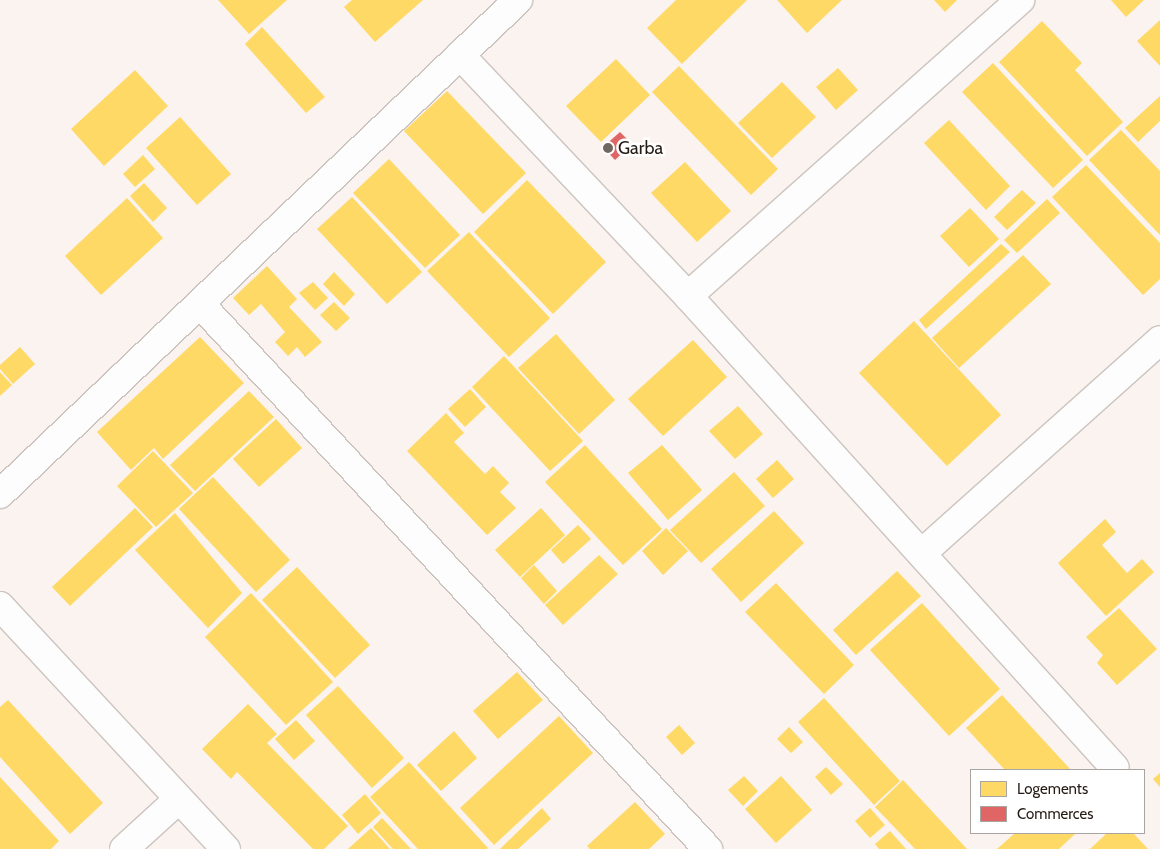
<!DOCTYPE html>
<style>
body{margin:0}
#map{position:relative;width:1160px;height:849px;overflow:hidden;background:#faf3ef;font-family:Cabin,sans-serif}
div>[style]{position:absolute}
.homes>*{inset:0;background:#ffd966}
.shops>*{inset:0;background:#e06666}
.roads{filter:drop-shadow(1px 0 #ccc4bf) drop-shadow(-1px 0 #ccc4bf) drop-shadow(0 1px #ccc4bf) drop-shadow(0 -1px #ccc4bf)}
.street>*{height:28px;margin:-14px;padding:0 14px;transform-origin:14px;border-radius:14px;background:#fefdfd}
.dots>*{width:14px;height:14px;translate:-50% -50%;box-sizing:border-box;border:2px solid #fff;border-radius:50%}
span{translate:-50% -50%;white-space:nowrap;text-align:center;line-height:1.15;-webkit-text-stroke:5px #fff;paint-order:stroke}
.poi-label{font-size:18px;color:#251b15}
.left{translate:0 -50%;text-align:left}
.legend{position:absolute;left:970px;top:769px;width:175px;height:65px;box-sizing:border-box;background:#fff;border:1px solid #a8a4a1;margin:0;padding:6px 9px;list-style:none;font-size:15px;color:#251b15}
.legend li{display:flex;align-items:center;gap:10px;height:25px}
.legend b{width:25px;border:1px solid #a8a4a1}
</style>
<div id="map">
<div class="homes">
<div style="clip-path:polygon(218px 0,287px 0,249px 34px)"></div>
<div style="clip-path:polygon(352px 0,423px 0,375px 42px,344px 7px)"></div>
<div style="clip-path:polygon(676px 0,747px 0,682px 64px,647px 28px)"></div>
<div style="clip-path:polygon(777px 0,842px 0,807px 33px)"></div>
<div style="clip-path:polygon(934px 0,957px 0,945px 12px)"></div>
<div style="clip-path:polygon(1111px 0,1144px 0,1126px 17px)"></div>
<div style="clip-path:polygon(1160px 20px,1160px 66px,1137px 41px)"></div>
<div style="clip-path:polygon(1042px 21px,1082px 63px,1075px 70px,1123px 122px,1087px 156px,999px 62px)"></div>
<div style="clip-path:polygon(262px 27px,325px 97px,306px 113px,245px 44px)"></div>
<div style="clip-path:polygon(616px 59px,650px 95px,601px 142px,566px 106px)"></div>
<div style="clip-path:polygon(993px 63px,1083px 160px,1053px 188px,962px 92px)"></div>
<div style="clip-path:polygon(679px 66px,778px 169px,751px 195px,652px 92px)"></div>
<div style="clip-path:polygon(838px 68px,858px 90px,836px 110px,816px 87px)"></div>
<div style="clip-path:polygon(135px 70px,168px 106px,104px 166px,71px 129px)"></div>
<div style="clip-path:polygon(782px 82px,816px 117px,772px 158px,738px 123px)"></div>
<div style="clip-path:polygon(447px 91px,526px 173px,483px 214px,404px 131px)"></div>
<div style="clip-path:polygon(1160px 96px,1160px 121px,1138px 142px,1125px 128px)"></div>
<div style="clip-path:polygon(180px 117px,231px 174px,197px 205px,146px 148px)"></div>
<div style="clip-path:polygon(949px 120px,1010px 186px,986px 210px,924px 143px)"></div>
<div style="clip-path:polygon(1121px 130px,1160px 171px,1160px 235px,1089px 160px)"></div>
<div style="clip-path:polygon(143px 155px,155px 169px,135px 187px,123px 174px)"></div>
<div style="clip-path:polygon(389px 159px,460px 235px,425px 268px,353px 193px)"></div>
<div style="clip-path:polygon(685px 162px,731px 211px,697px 242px,651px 193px)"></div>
<div style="clip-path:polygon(1086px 165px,1160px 243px,1160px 279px,1143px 295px,1052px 197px)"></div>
<div style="clip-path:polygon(527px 180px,606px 262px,553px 314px,474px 232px)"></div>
<div style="clip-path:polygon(144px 183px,167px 208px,153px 222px,130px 196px)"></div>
<div style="clip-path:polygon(1022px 190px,1036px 203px,1007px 230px,994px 217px)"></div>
<div style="clip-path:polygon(352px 197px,422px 272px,387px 304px,317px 229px)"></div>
<div style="clip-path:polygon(127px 198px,163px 238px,101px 295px,65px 256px)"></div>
<div style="clip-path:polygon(1047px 199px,1060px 213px,1017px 253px,1004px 240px)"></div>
<div style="clip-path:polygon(970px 208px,999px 239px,969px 267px,940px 236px)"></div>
<div style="clip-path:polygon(469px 232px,550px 318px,509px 357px,427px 271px)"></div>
<div style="clip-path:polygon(1001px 244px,1010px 252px,926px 329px,919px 320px)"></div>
<div style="clip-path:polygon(1023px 255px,1051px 284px,959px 368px,932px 338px)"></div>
<div style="clip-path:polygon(267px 266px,297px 299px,289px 307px,322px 342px,305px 357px,297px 347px,288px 356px,275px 342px,285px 332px,261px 304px,249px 315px,233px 298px)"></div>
<div style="clip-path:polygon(334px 272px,355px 294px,344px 306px,323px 284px)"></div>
<div style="clip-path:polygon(313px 282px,328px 298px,315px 310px,299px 293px)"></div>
<div style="clip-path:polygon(334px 302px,350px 318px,336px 331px,320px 315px)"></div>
<div style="clip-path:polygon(914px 321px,1001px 415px,947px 466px,859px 373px)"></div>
<div style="clip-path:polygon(556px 334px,615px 400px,579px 434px,518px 368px)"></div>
<div style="clip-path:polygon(200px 337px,244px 383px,163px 459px,154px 448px,131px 470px,97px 432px)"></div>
<div style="clip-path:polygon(693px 340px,727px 377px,663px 436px,628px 399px)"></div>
<div style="clip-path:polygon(20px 347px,35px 364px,13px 384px,0 369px,0 365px)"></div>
<div style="clip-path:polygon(504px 356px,583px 441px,550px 471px,472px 387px)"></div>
<div style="clip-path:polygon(0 372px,12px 385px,0 396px)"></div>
<div style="clip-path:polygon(470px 389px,486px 407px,465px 427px,448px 409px)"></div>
<div style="clip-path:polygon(249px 391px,274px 417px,195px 491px,170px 465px)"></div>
<div style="clip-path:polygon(738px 406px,763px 434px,735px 459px,709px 431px)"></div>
<div style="clip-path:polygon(446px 413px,464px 433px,454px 442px,485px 474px,493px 466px,509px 483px,500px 492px,516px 508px,487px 535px,407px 451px)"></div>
<div style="clip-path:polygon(276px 419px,302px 448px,259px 487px,233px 459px)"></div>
<div style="clip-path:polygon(585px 445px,662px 529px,623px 565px,545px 482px)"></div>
<div style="clip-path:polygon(662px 445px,702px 490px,668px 520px,628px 473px)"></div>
<div style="clip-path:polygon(153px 451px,193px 493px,156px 527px,117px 486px)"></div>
<div style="clip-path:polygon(777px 460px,794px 479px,773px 498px,756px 479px)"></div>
<div style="clip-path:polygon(734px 472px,765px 506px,701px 563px,670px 530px)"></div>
<div style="clip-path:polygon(213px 477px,290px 560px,256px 592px,179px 509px)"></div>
<div style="clip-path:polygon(135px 508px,153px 527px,70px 606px,52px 587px)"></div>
<div style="clip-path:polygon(541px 508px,565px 535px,520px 577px,495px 550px)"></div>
<div style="clip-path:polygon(774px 511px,804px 543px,741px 602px,711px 569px)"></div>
<div style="clip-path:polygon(175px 513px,242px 593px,208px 628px,135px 550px)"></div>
<div style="clip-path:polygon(1105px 519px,1116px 532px,1102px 545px,1127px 573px,1142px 559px,1154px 572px,1106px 616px,1058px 563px)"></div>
<div style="clip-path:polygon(578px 525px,591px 539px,563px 564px,551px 550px)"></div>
<div style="clip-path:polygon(666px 528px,688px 551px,663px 575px,642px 551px)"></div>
<div style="clip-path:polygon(599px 555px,618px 574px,563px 625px,545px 605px)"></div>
<div style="clip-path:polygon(534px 565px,557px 591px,544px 604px,521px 578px)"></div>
<div style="clip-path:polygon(297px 567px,370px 645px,335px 678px,262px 600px)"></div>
<div style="clip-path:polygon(897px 571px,921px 596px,856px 655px,833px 630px)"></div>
<div style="clip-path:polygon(776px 583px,854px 665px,824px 694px,745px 612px)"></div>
<div style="clip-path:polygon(251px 593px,333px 682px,286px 725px,205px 637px)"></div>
<div style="clip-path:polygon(922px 603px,1000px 689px,949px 736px,870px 650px)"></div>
<div style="clip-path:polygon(1119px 608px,1157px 649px,1117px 685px,1097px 663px,1103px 655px,1086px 637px)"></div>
<div style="clip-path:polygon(517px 672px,543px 700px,498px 739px,473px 711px)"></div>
<div style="clip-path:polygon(338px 686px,404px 758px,372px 788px,306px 715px)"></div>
<div style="clip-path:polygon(1002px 695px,1071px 770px,1005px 770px,966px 728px)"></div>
<div style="clip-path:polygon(824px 698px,900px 781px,874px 805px,798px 722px)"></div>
<div style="clip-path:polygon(8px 700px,103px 803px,70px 834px,0 757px,0 707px)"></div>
<div style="clip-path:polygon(248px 704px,277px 734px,267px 743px,348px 826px,324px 849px,313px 849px,237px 772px,231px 779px,202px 749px)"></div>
<div style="clip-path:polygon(559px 716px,593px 753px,494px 845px,460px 808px)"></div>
<div style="clip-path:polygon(296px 720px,315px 741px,294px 760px,275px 739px)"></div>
<div style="clip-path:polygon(679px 725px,695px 743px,682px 755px,666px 737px)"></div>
<div style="clip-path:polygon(789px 727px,803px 742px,791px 753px,777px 739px)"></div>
<div style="clip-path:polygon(454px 731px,477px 758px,441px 791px,417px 765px)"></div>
<div style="clip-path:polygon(409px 762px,488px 848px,487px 849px,418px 849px,370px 797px)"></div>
<div style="clip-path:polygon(826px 767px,843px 784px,831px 795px,815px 777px)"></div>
<div style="clip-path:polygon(1160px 773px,1160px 787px,1153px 779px)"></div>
<div style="clip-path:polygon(744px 776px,758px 791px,743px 806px,728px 790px)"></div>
<div style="clip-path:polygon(781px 776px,812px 810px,776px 843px,745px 809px)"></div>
<div style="clip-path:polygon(0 777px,59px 841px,51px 849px,0 849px)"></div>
<div style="clip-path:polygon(903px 780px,967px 849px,915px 849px,875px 807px)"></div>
<div style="clip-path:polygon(365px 794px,381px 813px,358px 834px,342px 815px)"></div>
<div style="clip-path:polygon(635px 802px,665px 834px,649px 849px,590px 849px,587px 846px)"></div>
<div style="clip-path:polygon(542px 808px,551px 819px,518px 849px,500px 849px)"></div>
<div style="clip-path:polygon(870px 808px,885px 825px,870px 838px,855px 821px)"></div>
<div style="clip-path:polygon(382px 818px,411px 849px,393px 849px,373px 827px)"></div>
<div style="clip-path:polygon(371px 828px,390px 849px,348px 849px)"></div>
<div style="clip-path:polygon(890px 831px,906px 849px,879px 849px,875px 844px)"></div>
<div style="clip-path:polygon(1015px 833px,1076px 833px,1059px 849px,997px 849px)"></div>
<div style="clip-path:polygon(1107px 833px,1133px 833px,1148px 849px,1090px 849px)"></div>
</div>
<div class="shops">
<div style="clip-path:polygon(620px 132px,632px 144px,615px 160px,603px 147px)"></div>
</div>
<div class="roads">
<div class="street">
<div style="left:460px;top:55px;width:332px;rotate:46.6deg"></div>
<div style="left:688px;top:296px;width:636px;rotate:47.87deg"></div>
<div style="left:688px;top:296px;width:445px;rotate:-41.7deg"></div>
<div style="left:201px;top:305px;width:744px;rotate:47.02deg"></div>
<div style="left:0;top:494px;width:716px;rotate:-43.64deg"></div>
<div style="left:922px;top:553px;width:319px;rotate:-41.8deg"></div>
<div style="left:0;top:606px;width:332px;rotate:47.1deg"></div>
<div style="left:124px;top:849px;width:74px;rotate:-42.3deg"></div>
</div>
</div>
<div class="dots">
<div style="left:608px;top:148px;background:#706761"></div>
</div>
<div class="poi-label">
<span class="left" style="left:618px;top:148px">Garba</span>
</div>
<ul class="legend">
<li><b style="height:14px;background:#ffd966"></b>Logements</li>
<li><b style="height:14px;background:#e06666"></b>Commerces</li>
</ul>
</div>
